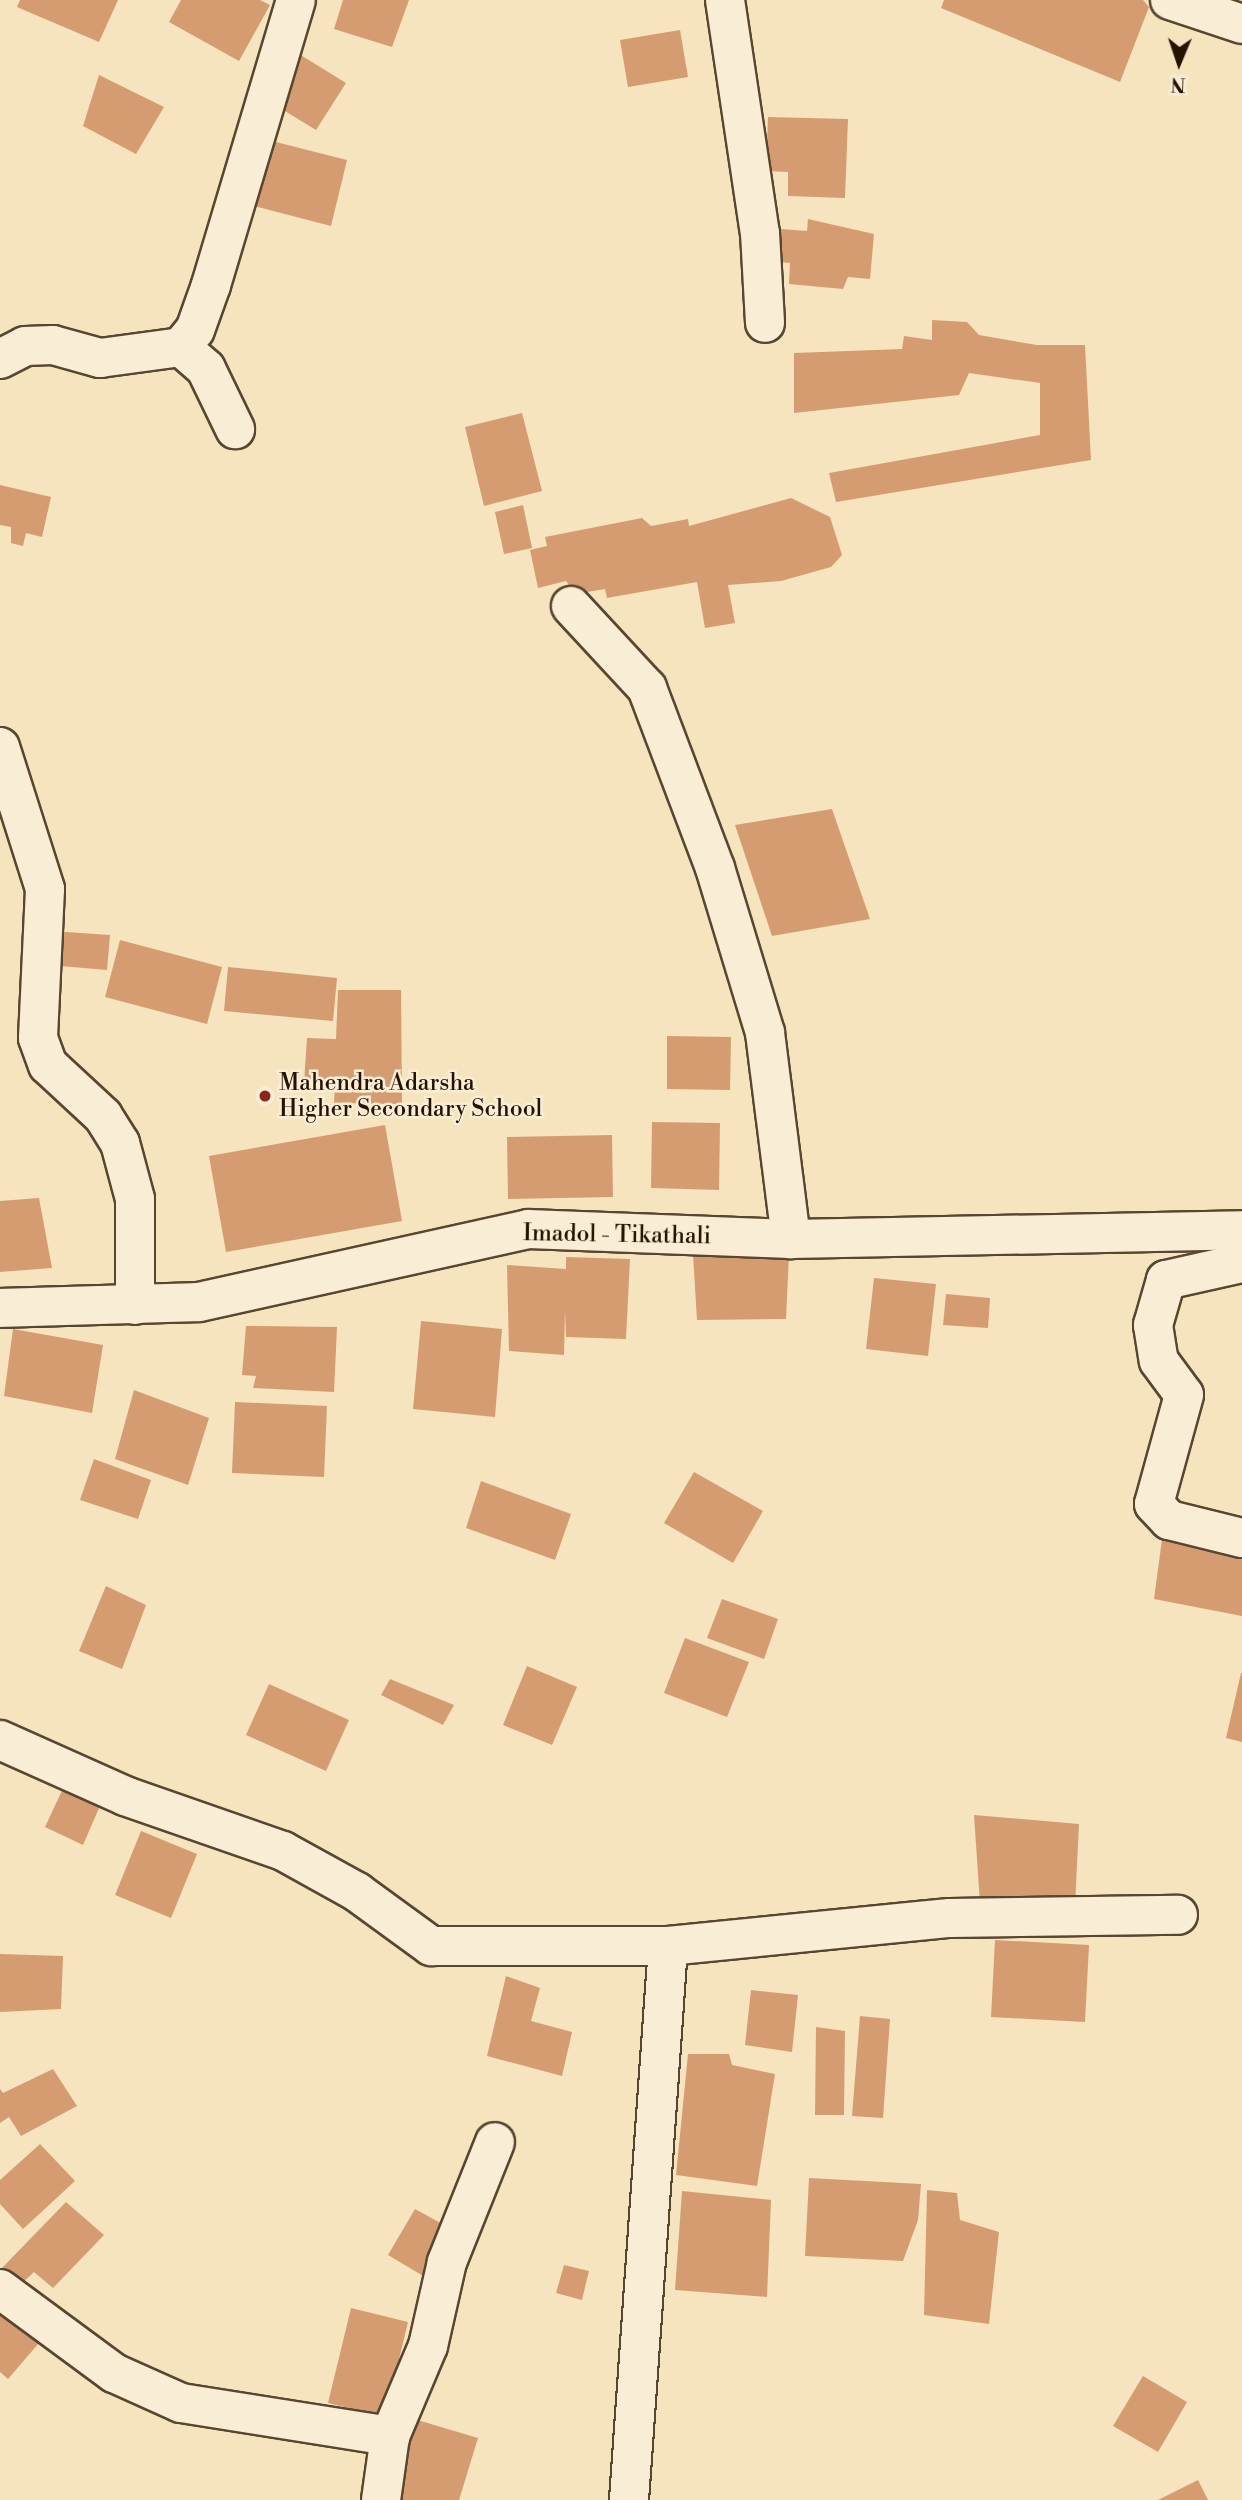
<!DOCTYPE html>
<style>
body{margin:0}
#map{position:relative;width:1242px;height:2500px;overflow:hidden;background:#f6e4be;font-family:"Libre Bodoni",serif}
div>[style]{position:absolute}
.building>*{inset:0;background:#d59c72}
.roads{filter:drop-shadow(2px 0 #594630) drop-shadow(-2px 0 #594630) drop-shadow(0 2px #594630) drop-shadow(0 -2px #594630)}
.minor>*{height:38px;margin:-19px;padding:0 19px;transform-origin:19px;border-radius:19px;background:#f9edd5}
.dots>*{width:19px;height:19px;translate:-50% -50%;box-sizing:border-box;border:4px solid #f9edd5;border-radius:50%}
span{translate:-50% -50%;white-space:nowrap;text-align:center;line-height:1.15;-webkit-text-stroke:5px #f9edd5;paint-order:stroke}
.poi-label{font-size:23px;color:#251200}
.left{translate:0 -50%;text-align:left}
.street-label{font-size:23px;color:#251200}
.north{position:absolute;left:1144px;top:28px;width:70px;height:70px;-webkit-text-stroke:5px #f9edd5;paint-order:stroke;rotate:182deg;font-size:19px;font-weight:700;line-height:28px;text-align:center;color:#251200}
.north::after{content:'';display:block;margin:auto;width:24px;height:32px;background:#251200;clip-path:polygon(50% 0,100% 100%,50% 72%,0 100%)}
</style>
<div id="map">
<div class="building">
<div style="clip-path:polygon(20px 0,118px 0,99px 42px,17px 7px)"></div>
<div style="clip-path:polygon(181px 0,260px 0,270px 5px,239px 61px,169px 22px)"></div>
<div style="clip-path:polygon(343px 0,409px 0,392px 47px,334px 29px)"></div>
<div style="clip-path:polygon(944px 0,1143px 0,1149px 7px,1120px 82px,941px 8px)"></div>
<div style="clip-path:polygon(680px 30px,688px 77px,628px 87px,620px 40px)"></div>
<div style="clip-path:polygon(299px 54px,346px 83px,316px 130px,270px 102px)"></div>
<div style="clip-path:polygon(99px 75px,164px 107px,136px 154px,83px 126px)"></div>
<div style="clip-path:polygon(768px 117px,848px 119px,845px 198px,788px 196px,788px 172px,766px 171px)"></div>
<div style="clip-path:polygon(268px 140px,347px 160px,331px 226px,243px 203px)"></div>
<div style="clip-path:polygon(808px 219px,874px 234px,870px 279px,848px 277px,843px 289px,789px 284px,790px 263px,778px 262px,781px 229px,807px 231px)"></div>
<div style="clip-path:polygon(932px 320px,967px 322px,979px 335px,1037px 345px,1085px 345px,1091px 460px,836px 502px,829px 473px,1040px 435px,1040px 383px,969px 373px,959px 395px,794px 413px,794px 353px,902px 349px,904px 336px,932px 340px)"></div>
<div style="clip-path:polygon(522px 413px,542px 491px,484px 506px,465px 427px)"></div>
<div style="clip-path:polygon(0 485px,51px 497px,42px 537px,26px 533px,23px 546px,11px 543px,11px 527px,0 525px)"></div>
<div style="clip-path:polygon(791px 498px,830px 517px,842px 555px,831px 567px,781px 581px,728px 585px,735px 623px,705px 628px,697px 582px,607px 598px,605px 589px,575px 594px,566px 581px,538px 588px,530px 550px,547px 546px,545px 537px,642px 518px,651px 526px,688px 519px,689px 526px)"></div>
<div style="clip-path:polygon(523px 505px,532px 548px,504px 554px,495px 512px)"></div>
<div style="clip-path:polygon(832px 809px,870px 919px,772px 936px,735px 825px)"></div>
<div style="clip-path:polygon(52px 931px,110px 935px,107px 970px,49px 965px)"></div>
<div style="clip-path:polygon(120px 940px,222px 967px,207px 1024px,105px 997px)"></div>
<div style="clip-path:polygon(228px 967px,337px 978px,333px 1021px,224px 1011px)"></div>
<div style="clip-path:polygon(338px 990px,401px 990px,402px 1104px,334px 1103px,335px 1084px,304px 1083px,307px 1038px,336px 1039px)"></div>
<div style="clip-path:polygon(667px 1036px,731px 1037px,730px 1090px,667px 1089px)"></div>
<div style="clip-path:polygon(652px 1122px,720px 1123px,719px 1190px,651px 1188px)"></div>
<div style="clip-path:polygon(385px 1125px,402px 1221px,226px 1252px,209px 1156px)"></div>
<div style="clip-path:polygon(612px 1135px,613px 1197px,508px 1199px,507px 1137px)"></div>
<div style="clip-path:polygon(39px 1198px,52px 1268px,0 1272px,0 1201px)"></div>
<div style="clip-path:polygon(789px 1254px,786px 1319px,697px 1320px,693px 1255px)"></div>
<div style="clip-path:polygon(566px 1257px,630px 1259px,626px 1339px,566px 1337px,565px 1310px,564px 1355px,509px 1351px,507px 1265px,566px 1269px)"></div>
<div style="clip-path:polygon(874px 1278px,936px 1284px,928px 1356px,866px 1349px)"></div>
<div style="clip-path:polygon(946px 1294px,990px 1298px,988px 1328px,943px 1325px)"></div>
<div style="clip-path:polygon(421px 1321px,502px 1329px,495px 1417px,413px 1409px)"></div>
<div style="clip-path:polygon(246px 1326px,337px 1327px,334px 1392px,253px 1388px,256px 1376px,242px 1375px)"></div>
<div style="clip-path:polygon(13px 1329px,103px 1345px,92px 1413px,4px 1396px)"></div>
<div style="clip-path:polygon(134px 1390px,209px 1418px,188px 1485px,115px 1459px)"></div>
<div style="clip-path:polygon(235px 1402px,327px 1406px,324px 1477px,232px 1473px)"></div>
<div style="clip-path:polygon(94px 1459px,151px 1480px,138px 1519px,80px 1500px)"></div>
<div style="clip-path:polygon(694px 1472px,763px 1511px,733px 1563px,664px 1523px)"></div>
<div style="clip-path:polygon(481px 1481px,571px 1514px,555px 1560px,466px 1528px)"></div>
<div style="clip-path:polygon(1163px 1532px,1242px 1546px,1242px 1616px,1154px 1599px)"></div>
<div style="clip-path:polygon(106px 1586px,146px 1605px,122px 1669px,79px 1651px)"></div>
<div style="clip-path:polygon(722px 1599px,778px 1619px,764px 1659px,707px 1638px)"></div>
<div style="clip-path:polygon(685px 1638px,749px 1662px,727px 1717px,664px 1693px)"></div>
<div style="clip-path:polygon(527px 1666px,577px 1687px,552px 1745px,503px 1725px)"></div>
<div style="clip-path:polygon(1241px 1673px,1242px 1673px,1242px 1742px,1226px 1738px)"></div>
<div style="clip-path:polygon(390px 1679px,454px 1705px,443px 1725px,381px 1695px)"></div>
<div style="clip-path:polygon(269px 1684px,349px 1720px,326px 1771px,246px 1735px)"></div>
<div style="clip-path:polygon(66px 1782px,103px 1799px,83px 1845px,45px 1827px)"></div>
<div style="clip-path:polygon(974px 1815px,1079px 1824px,1075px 1906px,980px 1903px)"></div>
<div style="clip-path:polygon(141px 1831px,197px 1854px,171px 1918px,115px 1895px)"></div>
<div style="clip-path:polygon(995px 1940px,1089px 1945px,1085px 2022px,991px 2017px)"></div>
<div style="clip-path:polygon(0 1954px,63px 1956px,61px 2009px,0 2012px)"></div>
<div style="clip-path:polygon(506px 1976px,540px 1988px,531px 2021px,572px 2032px,562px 2076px,487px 2056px)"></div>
<div style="clip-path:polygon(751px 1990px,798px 1995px,792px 2052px,745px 2045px)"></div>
<div style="clip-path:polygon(860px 2016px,890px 2019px,883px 2118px,852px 2116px)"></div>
<div style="clip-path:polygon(816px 2027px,845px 2031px,844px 2115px,815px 2115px)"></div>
<div style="clip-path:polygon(688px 2054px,729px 2054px,732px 2065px,775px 2074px,757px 2186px,676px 2175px)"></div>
<div style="clip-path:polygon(53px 2069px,77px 2106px,21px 2136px,9px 2117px,0 2123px,0 2089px,3px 2093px)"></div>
<div style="clip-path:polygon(40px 2144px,75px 2181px,23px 2229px,0 2204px,0 2180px)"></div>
<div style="clip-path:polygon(809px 2178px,921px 2184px,918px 2220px,903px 2261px,805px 2256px)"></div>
<div style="clip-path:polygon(927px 2190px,957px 2193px,960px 2220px,999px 2232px,989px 2324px,924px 2315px)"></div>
<div style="clip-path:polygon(682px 2191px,771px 2200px,767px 2297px,675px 2290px)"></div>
<div style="clip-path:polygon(66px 2202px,104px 2235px,53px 2288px,34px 2272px,20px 2285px,0 2270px)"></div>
<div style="clip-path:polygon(415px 2209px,457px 2232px,430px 2280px,388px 2255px)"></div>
<div style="clip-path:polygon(564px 2265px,589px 2271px,582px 2300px,556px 2293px)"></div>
<div style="clip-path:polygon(0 2297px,45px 2336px,8px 2379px,0 2372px)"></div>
<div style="clip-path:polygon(351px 2308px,408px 2322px,385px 2417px,328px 2403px)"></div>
<div style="clip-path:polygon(1143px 2376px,1187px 2402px,1158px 2452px,1113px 2426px)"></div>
<div style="clip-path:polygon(414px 2419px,478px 2438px,459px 2500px,389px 2500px)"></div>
<div style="clip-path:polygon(1198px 2480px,1208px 2500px,1158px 2500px)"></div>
</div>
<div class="roads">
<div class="minor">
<div style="left:725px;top:0;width:236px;rotate:81.5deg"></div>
<div style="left:760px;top:233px;width:90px;rotate:86.8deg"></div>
<div style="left:1170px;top:0;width:76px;rotate:18.4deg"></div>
<div style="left:181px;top:347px;width:33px;rotate:41deg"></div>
<div style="left:206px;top:369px;width:67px;rotate:64.2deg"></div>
<div style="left:0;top:359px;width:28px;rotate:-27deg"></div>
<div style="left:25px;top:346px;width:28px;rotate:-2deg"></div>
<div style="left:53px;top:345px;width:49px;rotate:15.5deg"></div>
<div style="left:100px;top:358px;width:82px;rotate:-7.7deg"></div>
<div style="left:181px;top:347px;width:22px;rotate:-51deg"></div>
<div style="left:195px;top:330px;width:48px;rotate:-70.4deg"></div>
<div style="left:211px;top:285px;width:297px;rotate:-73.4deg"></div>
<div style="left:571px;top:606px;width:112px;rotate:47.2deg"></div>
<div style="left:647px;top:688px;width:192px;rotate:69.3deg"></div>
<div style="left:715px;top:868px;width:172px;rotate:73.1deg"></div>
<div style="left:765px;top:1033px;width:208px;rotate:82.8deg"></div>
<div style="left:0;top:747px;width:149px;rotate:72.4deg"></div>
<div style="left:45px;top:889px;width:149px;rotate:92.7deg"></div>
<div style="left:38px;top:1038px;width:29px;rotate:70deg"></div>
<div style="left:48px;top:1065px;width:75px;rotate:42.8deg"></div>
<div style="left:103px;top:1116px;width:32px;rotate:58deg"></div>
<div style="left:120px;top:1143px;width:58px;rotate:75deg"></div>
<div style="left:135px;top:1199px;width:106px;rotate:90deg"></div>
<div style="left:1242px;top:1263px;width:78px;rotate:167.4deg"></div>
<div style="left:1166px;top:1280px;width:47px;rotate:106.1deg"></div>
<div style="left:1153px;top:1325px;width:36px;rotate:81deg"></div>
<div style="left:1159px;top:1361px;width:42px;rotate:53.7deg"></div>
<div style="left:1184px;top:1395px;width:113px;rotate:105.4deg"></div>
<div style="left:1154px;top:1504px;width:22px;rotate:47deg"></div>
<div style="left:1169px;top:1520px;width:75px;rotate:13.9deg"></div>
<div style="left:0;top:1308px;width:199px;rotate:-1.7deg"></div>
<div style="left:199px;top:1302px;width:337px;rotate:-12.5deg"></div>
<div style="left:528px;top:1229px;width:263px;rotate:2.2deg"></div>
<div style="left:791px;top:1239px;width:451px;rotate:-1.1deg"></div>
<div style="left:0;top:1740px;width:137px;rotate:24.1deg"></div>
<div style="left:125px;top:1796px;width:167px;rotate:19.2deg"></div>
<div style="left:283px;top:1851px;width:85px;rotate:29deg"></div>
<div style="left:357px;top:1892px;width:92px;rotate:36.1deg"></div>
<div style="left:431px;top:1946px;width:237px"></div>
<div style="left:668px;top:1946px;width:283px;rotate:-5.7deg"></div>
<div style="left:950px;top:1918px;width:228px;rotate:-0.8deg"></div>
<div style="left:0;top:2289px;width:142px;rotate:36.4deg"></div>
<div style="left:114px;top:2373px;width:73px;rotate:24.1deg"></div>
<div style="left:181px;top:2403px;width:212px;rotate:9deg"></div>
<div style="left:381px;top:2500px;width:65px;rotate:-82deg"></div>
<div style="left:390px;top:2436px;width:98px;rotate:-67.1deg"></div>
<div style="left:428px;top:2346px;width:86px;rotate:-77.3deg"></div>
<div style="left:447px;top:2262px;width:129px;rotate:-68.2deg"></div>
<div style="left:629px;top:2500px;width:555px;rotate:-85.97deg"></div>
</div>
</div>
<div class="dots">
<div style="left:265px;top:1096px;background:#8f2418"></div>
</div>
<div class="poi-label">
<span class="left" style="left:279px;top:1096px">Mahendra Adarsha<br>Higher Secondary School</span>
</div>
<div class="street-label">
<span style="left:617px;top:1235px;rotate:1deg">Imadol - Tikathali</span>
</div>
<div class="north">N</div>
</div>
